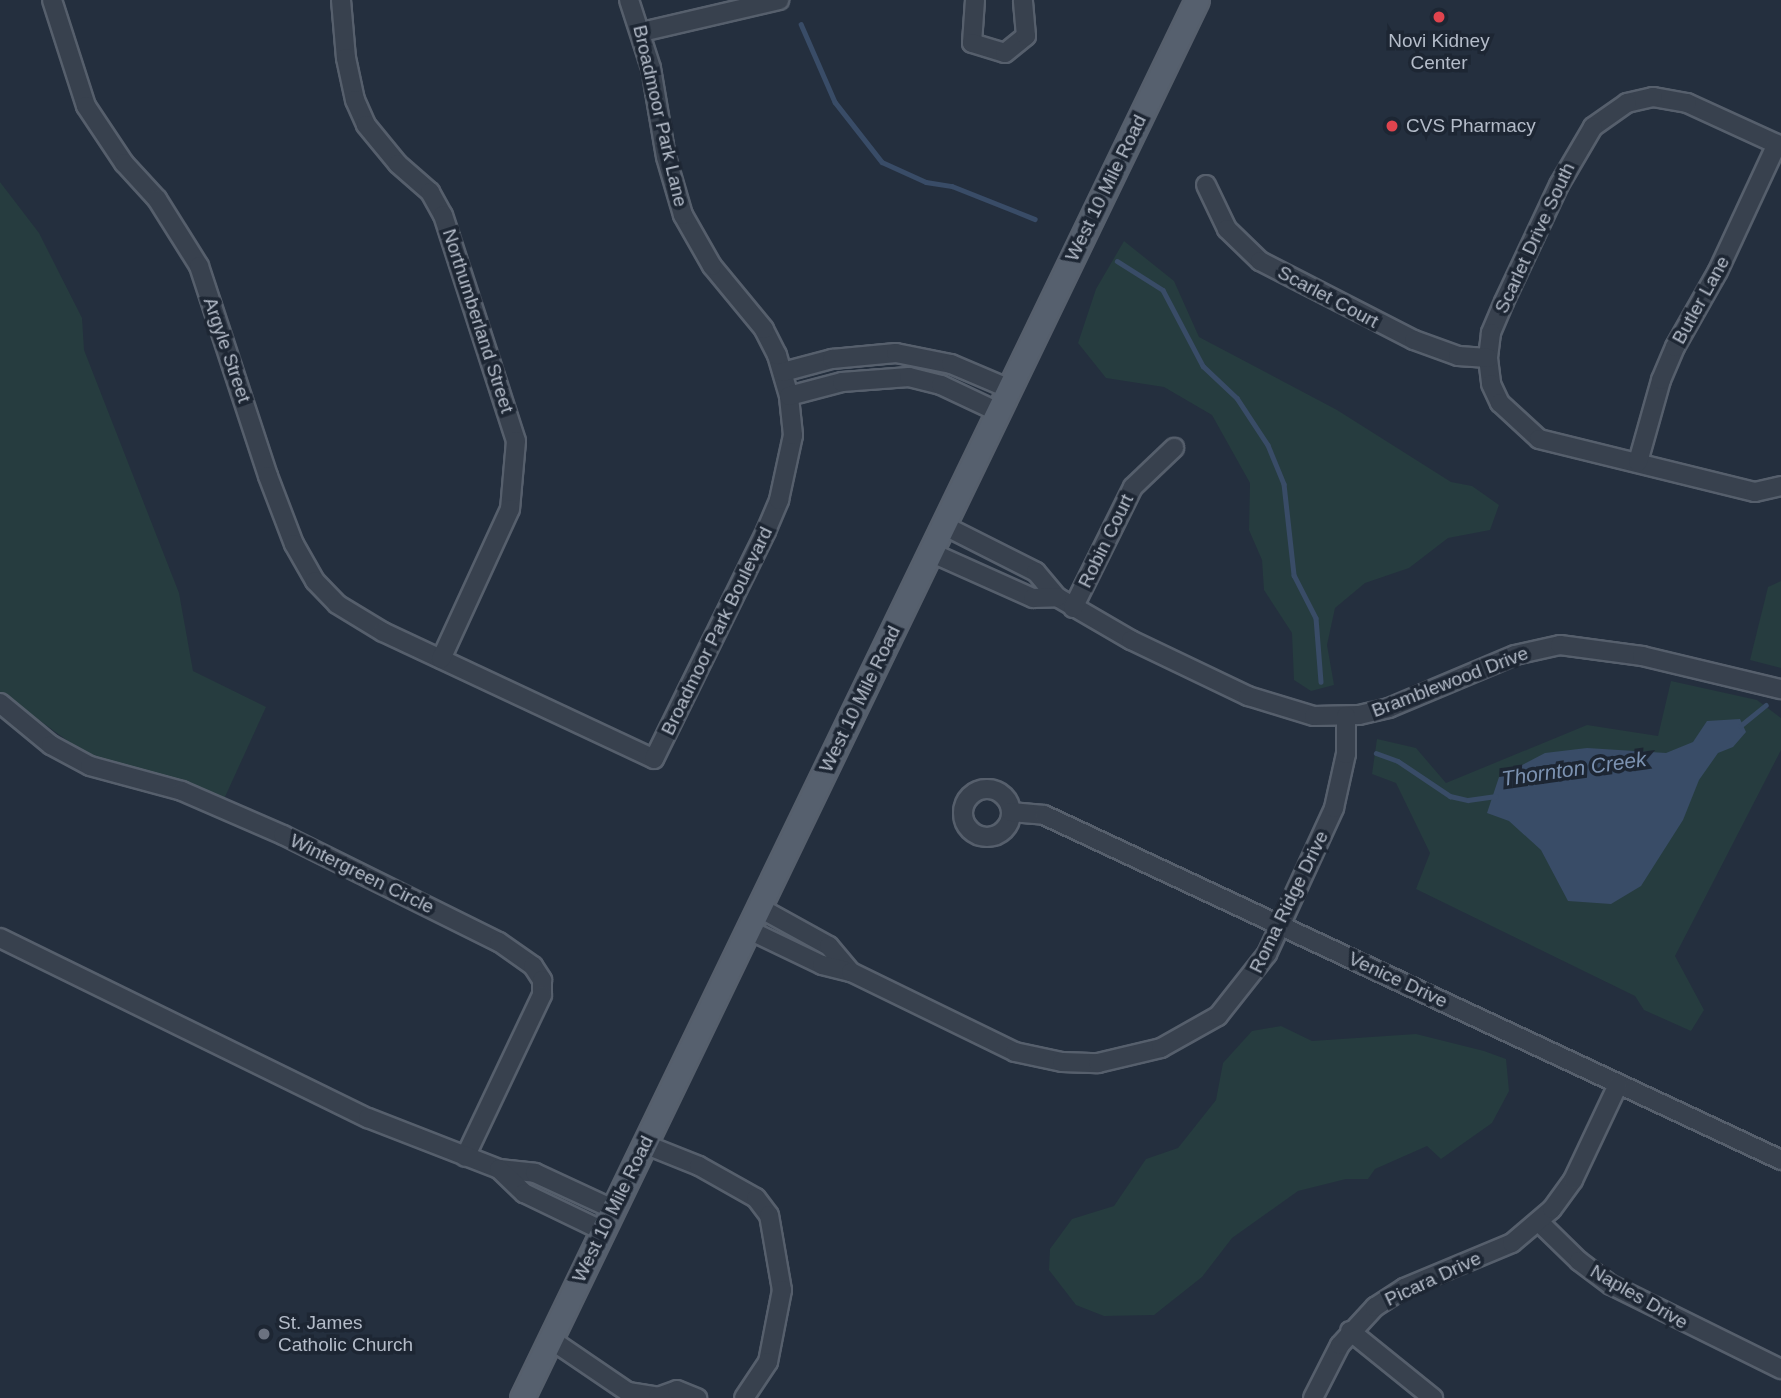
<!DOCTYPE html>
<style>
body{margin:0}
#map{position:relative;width:1781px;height:1398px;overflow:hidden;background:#242f3e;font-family:Helvetica,sans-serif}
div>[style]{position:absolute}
.green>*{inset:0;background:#263c3f}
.water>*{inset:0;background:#394c67}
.stream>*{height:4.5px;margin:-2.25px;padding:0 2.25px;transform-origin:2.25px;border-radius:2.25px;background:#394c67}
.roads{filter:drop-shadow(2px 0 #565f6c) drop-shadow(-2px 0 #565f6c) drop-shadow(0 2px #565f6c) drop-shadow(0 -2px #565f6c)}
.minor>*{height:18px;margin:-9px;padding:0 9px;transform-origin:9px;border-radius:9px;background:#38414e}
.minor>.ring{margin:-9px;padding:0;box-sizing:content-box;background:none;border:18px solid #38414e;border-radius:50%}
.major>*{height:23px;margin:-11.5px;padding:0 11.5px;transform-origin:11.5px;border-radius:11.5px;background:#56606e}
.dots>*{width:19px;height:19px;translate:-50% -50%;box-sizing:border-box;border:4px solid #1d2633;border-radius:50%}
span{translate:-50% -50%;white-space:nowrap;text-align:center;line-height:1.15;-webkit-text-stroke:7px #1d2633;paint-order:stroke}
.poi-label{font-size:19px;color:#b4bcc9}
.left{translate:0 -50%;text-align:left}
.street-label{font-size:19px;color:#b4bcc9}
.water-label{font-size:21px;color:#7c92b1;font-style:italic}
</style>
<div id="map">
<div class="green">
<div style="clip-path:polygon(0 182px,39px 233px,82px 318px,84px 350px,179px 593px,193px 671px,266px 707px,224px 799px,86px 754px,0 692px)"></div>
<div style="clip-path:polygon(1124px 241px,1174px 281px,1199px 337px,1337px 410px,1451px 482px,1472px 486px,1499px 505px,1490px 530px,1448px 538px,1409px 568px,1365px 583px,1335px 608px,1327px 645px,1334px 685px,1311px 691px,1294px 680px,1292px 633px,1264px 590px,1262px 560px,1249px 530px,1250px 483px,1212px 415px,1164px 387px,1106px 378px,1078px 343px,1096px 289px)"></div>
<div style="clip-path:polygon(1781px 581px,1781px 668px,1750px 660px,1768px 587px)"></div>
<div style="clip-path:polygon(1671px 681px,1757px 700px,1781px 718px,1781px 750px,1675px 956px,1704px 1010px,1691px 1031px,1644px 1010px,1635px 996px,1416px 889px,1430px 853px,1396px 783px,1372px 774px,1377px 739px,1416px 748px,1446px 783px,1587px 725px,1658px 736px)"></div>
<div style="clip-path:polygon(1281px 1026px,1312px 1041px,1416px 1034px,1484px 1051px,1506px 1059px,1509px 1091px,1492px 1123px,1441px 1159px,1427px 1146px,1375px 1169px,1368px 1179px,1346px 1179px,1298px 1191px,1232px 1238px,1202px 1277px,1154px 1315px,1104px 1316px,1076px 1305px,1049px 1270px,1050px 1249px,1072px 1219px,1114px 1206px,1146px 1159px,1178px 1148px,1216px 1100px,1223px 1063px,1252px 1031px)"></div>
</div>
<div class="water">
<div style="clip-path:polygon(1740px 719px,1746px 732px,1733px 747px,1718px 753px,1699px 780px,1683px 820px,1641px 886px,1611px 904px,1568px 901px,1541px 850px,1509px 821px,1487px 813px,1499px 777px,1545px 753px,1587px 748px,1666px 753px,1693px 742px,1707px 721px)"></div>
</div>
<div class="stream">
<div style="left:801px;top:24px;width:85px;rotate:66.4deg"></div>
<div style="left:835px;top:102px;width:76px;rotate:51.9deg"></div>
<div style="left:882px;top:162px;width:48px;rotate:24.4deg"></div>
<div style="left:926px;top:182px;width:26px;rotate:9deg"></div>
<div style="left:952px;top:186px;width:89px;rotate:21.7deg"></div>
<div style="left:1117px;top:261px;width:54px;rotate:32.2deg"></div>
<div style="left:1163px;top:290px;width:86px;rotate:62.2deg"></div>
<div style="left:1203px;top:366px;width:47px;rotate:43.3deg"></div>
<div style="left:1237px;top:398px;width:56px;rotate:56.6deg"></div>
<div style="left:1268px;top:445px;width:42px;rotate:67.7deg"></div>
<div style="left:1284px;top:484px;width:92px;rotate:83.7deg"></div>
<div style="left:1294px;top:575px;width:48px;rotate:62.9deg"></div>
<div style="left:1316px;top:618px;width:64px;rotate:85.5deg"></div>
<div style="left:1740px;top:726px;width:33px;rotate:-39deg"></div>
<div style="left:1376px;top:753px;width:23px;rotate:20deg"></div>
<div style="left:1398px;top:761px;width:63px;rotate:33.9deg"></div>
<div style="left:1450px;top:796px;width:18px;rotate:13deg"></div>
<div style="left:1468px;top:800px;width:28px;rotate:-8deg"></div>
</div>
<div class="roads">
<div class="minor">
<div style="left:52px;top:0;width:111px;rotate:72.2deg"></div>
<div style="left:86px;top:106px;width:69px;rotate:56.3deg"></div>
<div style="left:124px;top:163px;width:49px;rotate:47.5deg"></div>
<div style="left:157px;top:199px;width:79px;rotate:57.9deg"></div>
<div style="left:199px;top:266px;width:221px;rotate:71.8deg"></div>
<div style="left:268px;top:476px;width:73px;rotate:69.1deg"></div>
<div style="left:294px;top:544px;width:43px;rotate:60.4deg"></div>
<div style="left:315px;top:581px;width:32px;rotate:46deg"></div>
<div style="left:337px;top:604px;width:54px;rotate:31.3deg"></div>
<div style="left:383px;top:632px;width:299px;rotate:25.1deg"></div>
<div style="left:654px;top:759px;width:254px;rotate:-63.8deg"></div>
<div style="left:766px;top:531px;width:34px;rotate:-67deg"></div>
<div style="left:779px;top:500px;width:66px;rotate:-77.8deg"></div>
<div style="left:793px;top:435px;width:39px;rotate:-96deg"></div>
<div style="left:789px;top:396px;width:43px;rotate:-106.3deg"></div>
<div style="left:777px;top:355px;width:29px;rotate:-117deg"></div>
<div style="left:764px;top:329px;width:82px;rotate:-129.5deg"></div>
<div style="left:712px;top:266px;width:59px;rotate:-119.6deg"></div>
<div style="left:683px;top:215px;width:60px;rotate:-106.3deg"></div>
<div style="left:666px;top:157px;width:90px;rotate:-99.6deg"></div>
<div style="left:651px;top:68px;width:71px;rotate:-107.9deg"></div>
<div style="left:341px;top:0;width:58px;rotate:85.1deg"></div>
<div style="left:346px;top:58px;width:43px;rotate:77.9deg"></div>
<div style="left:355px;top:100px;width:27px;rotate:66deg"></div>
<div style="left:366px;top:125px;width:50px;rotate:50.6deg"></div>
<div style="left:398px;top:164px;width:43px;rotate:41.2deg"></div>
<div style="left:430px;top:192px;width:26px;rotate:61deg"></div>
<div style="left:443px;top:215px;width:237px;rotate:72.1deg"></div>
<div style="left:516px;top:441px;width:68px;rotate:95deg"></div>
<div style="left:510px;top:509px;width:165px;rotate:114.7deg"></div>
<div style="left:975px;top:0;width:43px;rotate:94deg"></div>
<div style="left:972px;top:43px;width:34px;rotate:17deg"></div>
<div style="left:1005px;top:53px;width:27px;rotate:-39deg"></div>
<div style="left:1026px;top:36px;width:36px;rotate:-95deg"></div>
<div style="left:642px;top:32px;width:141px;rotate:-13.1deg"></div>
<div style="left:1781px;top:146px;width:103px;rotate:-155.4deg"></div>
<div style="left:1687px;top:103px;width:35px;rotate:-170deg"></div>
<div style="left:1653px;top:97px;width:27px;rotate:167deg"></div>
<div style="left:1627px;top:103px;width:42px;rotate:144.8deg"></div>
<div style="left:1593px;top:127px;width:67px;rotate:120.4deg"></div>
<div style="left:1559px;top:185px;width:129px;rotate:115.2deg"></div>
<div style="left:1504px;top:302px;width:34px;rotate:113deg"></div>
<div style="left:1491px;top:333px;width:25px;rotate:97deg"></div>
<div style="left:1488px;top:358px;width:26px;rotate:83deg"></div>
<div style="left:1491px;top:384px;width:21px;rotate:65deg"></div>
<div style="left:1500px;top:403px;width:53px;rotate:42.7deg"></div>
<div style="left:1539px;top:439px;width:222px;rotate:13.8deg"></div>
<div style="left:1755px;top:492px;width:27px;rotate:-13deg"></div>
<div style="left:1206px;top:185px;width:49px;rotate:64.5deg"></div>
<div style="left:1227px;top:229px;width:46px;rotate:44.1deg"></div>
<div style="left:1260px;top:261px;width:173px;rotate:27.2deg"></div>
<div style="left:1414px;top:340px;width:47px;rotate:20deg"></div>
<div style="left:1458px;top:356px;width:30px;rotate:4deg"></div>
<div style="left:783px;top:372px;width:51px;rotate:-14.9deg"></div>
<div style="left:832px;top:359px;width:64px;rotate:-5.4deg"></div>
<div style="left:896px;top:353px;width:56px;rotate:11.3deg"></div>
<div style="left:951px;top:364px;width:64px;rotate:23deg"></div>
<div style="left:789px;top:396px;width:55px;rotate:-14.8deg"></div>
<div style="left:842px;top:382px;width:67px;rotate:-4.3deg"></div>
<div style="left:909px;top:377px;width:33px;rotate:14deg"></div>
<div style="left:941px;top:385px;width:63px;rotate:25.3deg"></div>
<div style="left:1638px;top:462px;width:85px;rotate:-74.3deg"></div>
<div style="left:1661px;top:380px;width:36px;rotate:-67deg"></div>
<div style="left:1675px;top:347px;width:87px;rotate:-60.5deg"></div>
<div style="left:1718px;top:271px;width:140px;rotate:-65.1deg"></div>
<div style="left:943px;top:525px;width:104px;rotate:26.8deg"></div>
<div style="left:1036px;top:572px;width:33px;rotate:50deg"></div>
<div style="left:1057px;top:597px;width:86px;rotate:30.2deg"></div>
<div style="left:1131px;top:640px;width:130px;rotate:25.6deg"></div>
<div style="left:1248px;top:696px;width:69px;rotate:16.9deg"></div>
<div style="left:1314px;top:716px;width:45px;rotate:-1.3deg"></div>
<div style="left:1359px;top:715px;width:31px;rotate:-13deg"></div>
<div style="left:1389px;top:708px;width:137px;rotate:-22.8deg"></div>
<div style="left:1515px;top:655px;width:46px;rotate:-12.5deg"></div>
<div style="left:1560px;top:645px;width:83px;rotate:7.6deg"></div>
<div style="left:1642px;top:656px;width:143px;rotate:13.4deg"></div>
<div style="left:930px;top:552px;width:113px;rotate:24.1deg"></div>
<div style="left:1033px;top:598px;width:24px;rotate:-2deg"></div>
<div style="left:1073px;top:608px;width:135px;rotate:-63.6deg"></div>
<div style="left:1133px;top:487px;width:57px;rotate:-43.6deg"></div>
<div style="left:0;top:703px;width:66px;rotate:39.5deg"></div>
<div style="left:51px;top:745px;width:44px;rotate:28.3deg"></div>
<div style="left:90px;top:766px;width:95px;rotate:15.2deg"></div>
<div style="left:182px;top:791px;width:110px;rotate:23.5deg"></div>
<div style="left:283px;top:835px;width:241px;rotate:26.4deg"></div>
<div style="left:499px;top:942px;width:42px;rotate:35.2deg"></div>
<div style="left:533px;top:966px;width:17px;rotate:57deg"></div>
<div style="left:542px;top:980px;width:15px;rotate:90deg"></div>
<div style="left:542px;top:995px;width:179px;rotate:115.4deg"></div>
<div class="ring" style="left:963px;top:789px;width:30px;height:30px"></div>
<div style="left:1011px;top:812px;width:33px;rotate:5deg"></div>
<div style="left:1044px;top:815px;width:814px;rotate:25.08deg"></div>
<div style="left:760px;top:908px;width:79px;rotate:28.8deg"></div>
<div style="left:829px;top:946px;width:34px;rotate:50deg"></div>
<div style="left:749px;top:930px;width:81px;rotate:25.6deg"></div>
<div style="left:822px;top:965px;width:30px;rotate:14deg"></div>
<div style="left:851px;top:972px;width:182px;rotate:26deg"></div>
<div style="left:1015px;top:1052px;width:48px;rotate:12deg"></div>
<div style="left:1062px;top:1062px;width:36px;rotate:2deg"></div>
<div style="left:1098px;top:1063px;width:65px;rotate:-13.4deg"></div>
<div style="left:1161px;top:1048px;width:65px;rotate:-29.3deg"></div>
<div style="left:1218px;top:1016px;width:79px;rotate:-51.7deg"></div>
<div style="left:1267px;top:954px;width:161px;rotate:-65.3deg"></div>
<div style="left:1334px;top:808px;width:55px;rotate:-77.5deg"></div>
<div style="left:1346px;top:754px;width:38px;rotate:-90deg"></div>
<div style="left:0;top:938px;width:410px;rotate:26.1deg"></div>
<div style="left:368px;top:1118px;width:141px;rotate:21.3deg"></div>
<div style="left:499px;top:1169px;width:36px;rotate:6deg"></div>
<div style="left:535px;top:1173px;width:86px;rotate:24.8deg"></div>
<div style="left:644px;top:1144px;width:59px;rotate:21.8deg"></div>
<div style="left:699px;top:1166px;width:65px;rotate:29.3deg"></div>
<div style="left:756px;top:1198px;width:21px;rotate:53deg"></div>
<div style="left:769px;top:1215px;width:76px;rotate:80.2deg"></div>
<div style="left:782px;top:1290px;width:73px;rotate:101deg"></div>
<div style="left:768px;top:1362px;width:43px;rotate:123.7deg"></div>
<div style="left:499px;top:1169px;width:35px;rotate:44deg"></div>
<div style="left:524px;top:1193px;width:88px;rotate:25.7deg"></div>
<div style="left:1539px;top:1222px;width:56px;rotate:44.3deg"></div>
<div style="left:1579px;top:1261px;width:40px;rotate:37deg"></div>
<div style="left:1611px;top:1285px;width:190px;rotate:26.3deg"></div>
<div style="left:1350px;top:1331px;width:107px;rotate:38.9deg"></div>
<div style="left:550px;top:1339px;width:94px;rotate:34.2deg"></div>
<div style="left:628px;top:1392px;width:30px;rotate:9deg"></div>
<div style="left:658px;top:1397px;width:20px;rotate:-20deg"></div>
<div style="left:677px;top:1390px;width:22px;rotate:22deg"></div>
<div style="left:1313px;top:1398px;width:59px;rotate:-63deg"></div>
<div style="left:1340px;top:1345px;width:52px;rotate:-47.4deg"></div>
<div style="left:1375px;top:1307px;width:35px;rotate:-33deg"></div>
<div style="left:1404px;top:1288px;width:117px;rotate:-22.6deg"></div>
<div style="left:1512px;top:1243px;width:52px;rotate:-40.4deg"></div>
<div style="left:1552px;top:1209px;width:36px;rotate:-54deg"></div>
<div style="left:1573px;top:1180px;width:105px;rotate:-64.7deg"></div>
</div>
<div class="major">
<div style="left:522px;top:1398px;width:1552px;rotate:-64.23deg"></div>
</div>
</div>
<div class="dots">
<div style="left:1439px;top:17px;background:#e0444e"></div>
<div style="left:1392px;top:126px;background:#e0444e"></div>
<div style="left:264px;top:1334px;background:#6b7280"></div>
</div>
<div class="poi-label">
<span style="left:1439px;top:52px">Novi Kidney<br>Center</span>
<span class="left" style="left:1406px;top:126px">CVS Pharmacy</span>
<span class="left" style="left:278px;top:1334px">St. James<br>Catholic Church</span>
</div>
<div class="street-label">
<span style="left:660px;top:116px;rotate:77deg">Broadmoor Park Lane</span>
<span style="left:1106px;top:188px;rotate:-64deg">West 10 Mile Road</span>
<span style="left:1535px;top:238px;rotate:-65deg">Scarlet Drive South</span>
<span style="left:1328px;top:297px;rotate:28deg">Scarlet Court</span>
<span style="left:1701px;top:300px;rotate:-61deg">Butler Lane</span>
<span style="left:478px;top:321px;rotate:72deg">Northumberland Street</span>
<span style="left:227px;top:350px;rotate:71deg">Argyle Street</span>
<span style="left:1106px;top:541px;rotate:-64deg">Robin Court</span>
<span style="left:717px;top:631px;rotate:-64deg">Broadmoor Park Boulevard</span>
<span style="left:1450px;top:682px;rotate:-21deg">Bramblewood Drive</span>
<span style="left:860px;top:699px;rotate:-64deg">West 10 Mile Road</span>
<span style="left:362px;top:874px;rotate:26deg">Wintergreen Circle</span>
<span style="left:1289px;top:902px;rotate:-64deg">Roma Ridge Drive</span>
<span style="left:1398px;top:980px;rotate:25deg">Venice Drive</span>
<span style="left:613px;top:1209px;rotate:-64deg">West 10 Mile Road</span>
<span style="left:1433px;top:1279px;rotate:-25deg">Picara Drive</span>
<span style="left:1639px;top:1297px;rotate:30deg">Naples Drive</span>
</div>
<div class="water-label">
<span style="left:1574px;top:769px;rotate:-8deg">Thornton Creek</span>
</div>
</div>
